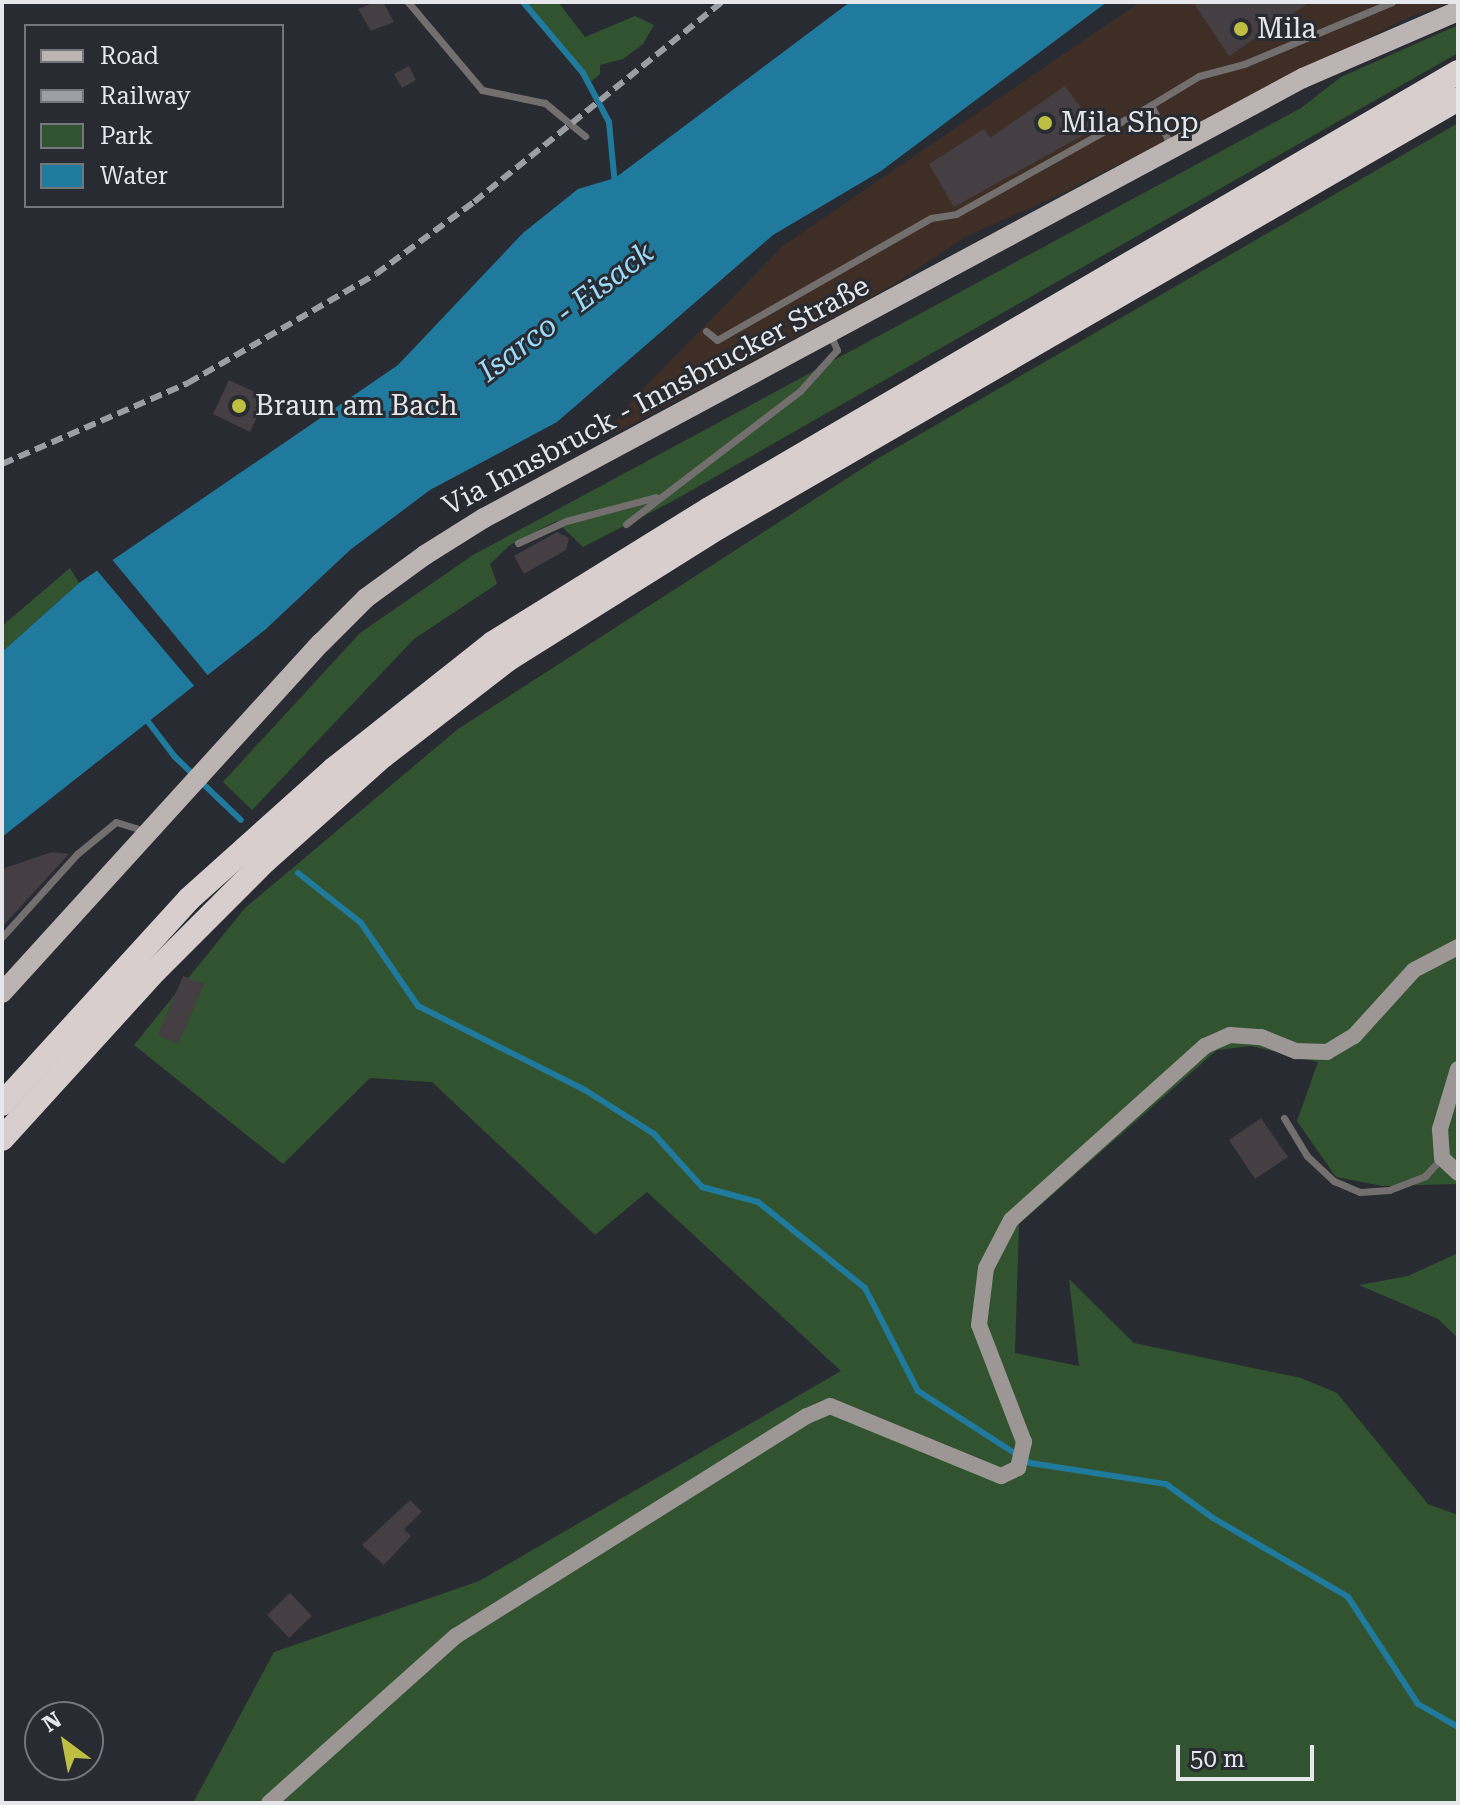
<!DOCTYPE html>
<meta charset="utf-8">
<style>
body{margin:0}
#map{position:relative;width:1460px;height:1805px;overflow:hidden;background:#282b31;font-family:"Roboto Serif",serif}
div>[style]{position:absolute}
.industrial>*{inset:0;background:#3f2e25}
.green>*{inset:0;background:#32532f}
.water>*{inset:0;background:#1f7a9e}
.pier>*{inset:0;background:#282b31}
.stream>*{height:6px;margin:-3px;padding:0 3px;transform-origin:3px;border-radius:3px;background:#1f7a9e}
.building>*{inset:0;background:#453e42}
.lane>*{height:7px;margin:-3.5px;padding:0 3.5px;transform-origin:3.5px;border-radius:3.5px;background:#736f6f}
.secondary>*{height:16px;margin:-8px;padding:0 8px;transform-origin:8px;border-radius:8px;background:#9c9695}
.primary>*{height:20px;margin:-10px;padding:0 10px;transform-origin:10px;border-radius:10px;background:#bcb3b3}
.highway>*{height:24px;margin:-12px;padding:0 12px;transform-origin:12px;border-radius:12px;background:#d8cece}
.rail>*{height:6px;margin-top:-3px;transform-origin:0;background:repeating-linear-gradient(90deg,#9b9ea2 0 12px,transparent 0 18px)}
.dots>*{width:22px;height:22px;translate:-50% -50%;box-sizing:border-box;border:4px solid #282b31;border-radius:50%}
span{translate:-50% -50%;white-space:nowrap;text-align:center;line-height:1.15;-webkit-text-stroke:6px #282b31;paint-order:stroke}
.poi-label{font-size:28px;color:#e5e7eb}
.left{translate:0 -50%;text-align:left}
.street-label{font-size:28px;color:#e5e7eb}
.water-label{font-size:30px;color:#9bdaf9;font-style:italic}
.frame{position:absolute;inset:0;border:4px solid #e5e7eb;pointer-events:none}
.legend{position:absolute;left:24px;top:24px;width:260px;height:184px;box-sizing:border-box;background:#282b31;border:2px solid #74767b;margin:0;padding:10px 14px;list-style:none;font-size:24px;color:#e5e7eb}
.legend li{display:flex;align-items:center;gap:16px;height:40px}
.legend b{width:40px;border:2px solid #74767b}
.north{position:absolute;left:24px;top:1701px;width:80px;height:80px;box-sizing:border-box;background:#282b31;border:2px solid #74767b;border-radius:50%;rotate:328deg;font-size:22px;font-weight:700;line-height:32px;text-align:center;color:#e5e7eb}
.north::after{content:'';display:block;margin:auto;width:28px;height:36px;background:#bebf42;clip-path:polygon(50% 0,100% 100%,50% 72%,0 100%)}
.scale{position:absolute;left:1176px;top:1745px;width:138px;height:36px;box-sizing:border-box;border:4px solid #e5e7eb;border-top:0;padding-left:10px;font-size:24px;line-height:28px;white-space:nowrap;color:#e5e7eb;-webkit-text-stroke:6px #282b31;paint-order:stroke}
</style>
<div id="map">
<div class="industrial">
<div style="clip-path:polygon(1140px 2px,1453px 2px,1407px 18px,1057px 196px,967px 236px,890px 287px,615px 433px,613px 424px,637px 395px,784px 245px)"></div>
</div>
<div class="green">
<div style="clip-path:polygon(526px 2px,558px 2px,585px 37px,635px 16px,654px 25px,643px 44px,623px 59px,600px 65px,600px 74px,591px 82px)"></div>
<div style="clip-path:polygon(1458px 25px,1458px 53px,671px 502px,583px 547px,556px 521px,510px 545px,490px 564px,497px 584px,414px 639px,252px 810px,223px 782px,360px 633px,473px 555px,1301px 108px,1341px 77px)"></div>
<div style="clip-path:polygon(1458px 123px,1458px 1184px,1383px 1186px,1336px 1177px,1297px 1121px,1318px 1062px,1251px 1046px,1217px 1050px,1019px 1224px,1015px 1353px,1079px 1366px,1069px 1279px,1134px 1343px,1301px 1378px,1337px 1393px,1428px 1504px,1458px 1515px,1458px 1803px,193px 1803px,274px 1652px,479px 1581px,841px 1371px,647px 1192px,595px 1235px,432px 1082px,370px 1078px,283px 1164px,134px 1045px,245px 908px,458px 729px,877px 459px)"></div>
<div style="clip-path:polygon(70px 568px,79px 583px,2px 652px,2px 626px)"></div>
<div style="clip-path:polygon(1458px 1253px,1458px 1338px,1438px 1319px,1359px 1285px,1408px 1276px)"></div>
</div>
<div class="water">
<div style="clip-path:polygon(850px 2px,1107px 2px,881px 171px,773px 235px,557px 422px,430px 490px,350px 550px,266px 629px,2px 837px,2px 652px,79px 583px,398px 365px,523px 233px,578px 189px,615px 178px)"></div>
</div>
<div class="pier">
<div style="clip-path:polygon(110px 557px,210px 678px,196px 688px,94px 567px)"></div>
</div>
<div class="stream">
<div style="left:523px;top:2px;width:93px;rotate:49.8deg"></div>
<div style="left:583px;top:73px;width:55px;rotate:62deg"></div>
<div style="left:609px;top:122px;width:64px;rotate:84.6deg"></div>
<div style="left:143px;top:715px;width:53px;rotate:52.7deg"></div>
<div style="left:175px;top:757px;width:91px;rotate:43.7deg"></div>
<div style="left:298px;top:873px;width:80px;rotate:38.4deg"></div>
<div style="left:361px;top:923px;width:101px;rotate:55.5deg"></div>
<div style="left:418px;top:1006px;width:187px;rotate:26.7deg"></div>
<div style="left:585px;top:1090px;width:82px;rotate:32.5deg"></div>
<div style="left:654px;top:1134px;width:72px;rotate:47.8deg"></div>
<div style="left:702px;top:1187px;width:58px;rotate:15deg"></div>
<div style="left:758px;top:1202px;width:137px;rotate:38.8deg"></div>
<div style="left:865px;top:1288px;width:116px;rotate:62.8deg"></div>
<div style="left:918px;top:1391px;width:133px;rotate:32.7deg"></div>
<div style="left:1030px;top:1463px;width:138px;rotate:8.8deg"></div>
<div style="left:1166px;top:1484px;width:58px;rotate:35.9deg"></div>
<div style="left:1213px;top:1518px;width:156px;rotate:30.3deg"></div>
<div style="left:1348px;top:1597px;width:128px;rotate:56.8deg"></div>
<div style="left:1418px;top:1704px;width:46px;rotate:29.9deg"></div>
</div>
<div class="building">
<div style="clip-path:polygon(375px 2px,383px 2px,394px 22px,371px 31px,358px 9px)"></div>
<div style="clip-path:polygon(1193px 2px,1310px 2px,1229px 56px)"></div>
<div style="clip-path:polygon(409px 66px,416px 80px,402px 88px,394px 74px)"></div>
<div style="clip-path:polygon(1065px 86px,1096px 128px,954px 207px,929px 164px,984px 129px,990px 138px)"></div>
<div style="clip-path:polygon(229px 380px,266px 397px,250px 432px,213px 414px)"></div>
<div style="clip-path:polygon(557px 532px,569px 538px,566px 550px,524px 574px,514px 556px)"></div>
<div style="clip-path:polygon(52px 852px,69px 854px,2px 927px,2px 869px)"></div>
<div style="clip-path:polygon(183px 976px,204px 984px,178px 1044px,158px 1035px)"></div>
<div style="clip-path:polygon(1261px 1118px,1288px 1157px,1255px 1179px,1229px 1140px)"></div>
<div style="clip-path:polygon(410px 1500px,422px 1512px,404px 1529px,411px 1536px,384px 1565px,362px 1545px)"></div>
<div style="clip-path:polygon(290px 1593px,312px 1616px,289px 1638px,267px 1615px)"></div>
</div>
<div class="lane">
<div style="left:408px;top:2px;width:115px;rotate:49.9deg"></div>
<div style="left:482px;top:90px;width:64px;rotate:11.7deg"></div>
<div style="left:545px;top:103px;width:52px;rotate:39.5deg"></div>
<div style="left:1151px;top:105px;width:56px;rotate:-31.1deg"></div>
<div style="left:1199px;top:76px;width:47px;rotate:-14.9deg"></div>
<div style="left:1244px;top:64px;width:160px;rotate:-22.7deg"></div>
<div style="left:706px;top:331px;width:14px;rotate:39deg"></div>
<div style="left:717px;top:340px;width:246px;rotate:-29.7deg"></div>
<div style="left:931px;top:218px;width:25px;rotate:-9deg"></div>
<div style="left:956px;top:214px;width:223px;rotate:-29.2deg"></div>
<div style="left:1151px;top:105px;width:46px;rotate:64deg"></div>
<div style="left:626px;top:524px;width:219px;rotate:-37.4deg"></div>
<div style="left:800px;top:391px;width:55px;rotate:-47.9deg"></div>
<div style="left:837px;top:350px;width:15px;rotate:-113deg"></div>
<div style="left:518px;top:543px;width:53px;rotate:-24.6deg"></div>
<div style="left:566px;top:521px;width:93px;rotate:-14.9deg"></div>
<div style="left:2px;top:937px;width:112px;rotate:-47.9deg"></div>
<div style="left:77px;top:854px;width:50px;rotate:-39.4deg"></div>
<div style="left:116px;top:822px;width:30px;rotate:17deg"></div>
<div style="left:1284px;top:1118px;width:44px;rotate:58.8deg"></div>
<div style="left:1307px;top:1156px;width:37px;rotate:43deg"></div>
<div style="left:1334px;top:1181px;width:28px;rotate:23deg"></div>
<div style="left:1360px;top:1192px;width:29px;rotate:-4deg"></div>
<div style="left:1389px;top:1190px;width:39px;rotate:-21deg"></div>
<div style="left:1425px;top:1176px;width:23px;rotate:-47deg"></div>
</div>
<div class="secondary">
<div style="left:1458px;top:1069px;width:63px;rotate:106.7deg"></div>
<div style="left:1440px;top:1129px;width:29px;rotate:86deg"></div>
<div style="left:1442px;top:1158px;width:22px;rotate:43deg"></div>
<div style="left:269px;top:1803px;width:251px;rotate:-41.8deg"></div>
<div style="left:456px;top:1636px;width:414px;rotate:-32.1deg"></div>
<div style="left:807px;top:1416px;width:25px;rotate:-23deg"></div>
<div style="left:830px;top:1406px;width:185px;rotate:22.3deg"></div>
<div style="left:1001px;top:1476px;width:19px;rotate:-25deg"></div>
<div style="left:1018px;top:1468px;width:27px;rotate:-77deg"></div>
<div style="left:1024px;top:1442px;width:125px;rotate:-111deg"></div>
<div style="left:979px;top:1325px;width:57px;rotate:-83deg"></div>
<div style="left:986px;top:1268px;width:54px;rotate:-62.5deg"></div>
<div style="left:1011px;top:1220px;width:261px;rotate:-41.9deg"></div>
<div style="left:1205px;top:1046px;width:27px;rotate:-24deg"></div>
<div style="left:1230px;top:1035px;width:31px;rotate:4deg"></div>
<div style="left:1261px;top:1037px;width:38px;rotate:22deg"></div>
<div style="left:1296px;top:1051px;width:31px;rotate:2deg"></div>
<div style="left:1327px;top:1052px;width:31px;rotate:-31deg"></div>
<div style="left:1354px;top:1036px;width:89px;rotate:-47.7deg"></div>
<div style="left:1414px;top:970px;width:50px;rotate:-27.6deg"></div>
</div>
<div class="primary">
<div style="left:2px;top:993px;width:474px;rotate:-47.7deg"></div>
<div style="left:321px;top:643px;width:64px;rotate:-45deg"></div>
<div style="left:366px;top:598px;width:73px;rotate:-36.1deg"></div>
<div style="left:425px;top:555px;width:70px;rotate:-32.1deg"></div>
<div style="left:484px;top:518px;width:930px;rotate:-28.25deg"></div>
<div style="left:1303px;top:78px;width:169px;rotate:-23.4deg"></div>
</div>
<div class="highway">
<div style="left:2px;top:1104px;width:277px;rotate:-47.6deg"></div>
<div style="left:189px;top:899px;width:195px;rotate:-41.9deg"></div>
<div style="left:334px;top:769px;width:203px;rotate:-38.4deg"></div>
<div style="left:493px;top:643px;width:254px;rotate:-31.8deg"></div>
<div style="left:709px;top:509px;width:867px;rotate:-30.26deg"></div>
<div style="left:2px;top:1139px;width:229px;rotate:-47.7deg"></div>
<div style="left:156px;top:970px;width:154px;rotate:-45deg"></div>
<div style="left:265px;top:861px;width:158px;rotate:-41.7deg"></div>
<div style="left:383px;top:756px;width:160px;rotate:-37.7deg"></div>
<div style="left:510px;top:658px;width:247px;rotate:-32.1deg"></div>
<div style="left:719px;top:527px;width:854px;rotate:-30.08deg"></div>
</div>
<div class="rail">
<div style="left:2px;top:464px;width:203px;rotate:-23.5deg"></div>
<div style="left:188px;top:383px;width:217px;rotate:-30.1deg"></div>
<div style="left:376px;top:274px;width:122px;rotate:-36.3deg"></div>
<div style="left:474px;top:202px;width:319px;rotate:-38.9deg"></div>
</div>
<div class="dots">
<div style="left:1241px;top:29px;background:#bebf42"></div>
<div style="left:1045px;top:123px;background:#bebf42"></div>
<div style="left:239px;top:406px;background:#bebf42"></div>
</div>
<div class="poi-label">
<span class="left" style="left:1257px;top:29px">Mila</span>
<span class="left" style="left:1061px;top:123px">Mila Shop</span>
<span class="left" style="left:255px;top:406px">Braun am Bach</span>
</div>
<div class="street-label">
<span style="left:656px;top:396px;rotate:-28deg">Via Innsbruck - Innsbrucker Straße</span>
</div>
<div class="water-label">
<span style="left:566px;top:312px;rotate:-37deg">Isarco - Eisack</span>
</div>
<div class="frame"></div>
<ul class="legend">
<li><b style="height:10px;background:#bcb3b3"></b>Road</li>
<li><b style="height:10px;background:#9b9ea2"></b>Railway</li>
<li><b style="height:22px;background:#32532f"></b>Park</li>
<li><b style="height:22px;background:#1f7a9e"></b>Water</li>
</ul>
<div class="north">N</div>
<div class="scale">50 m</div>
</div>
